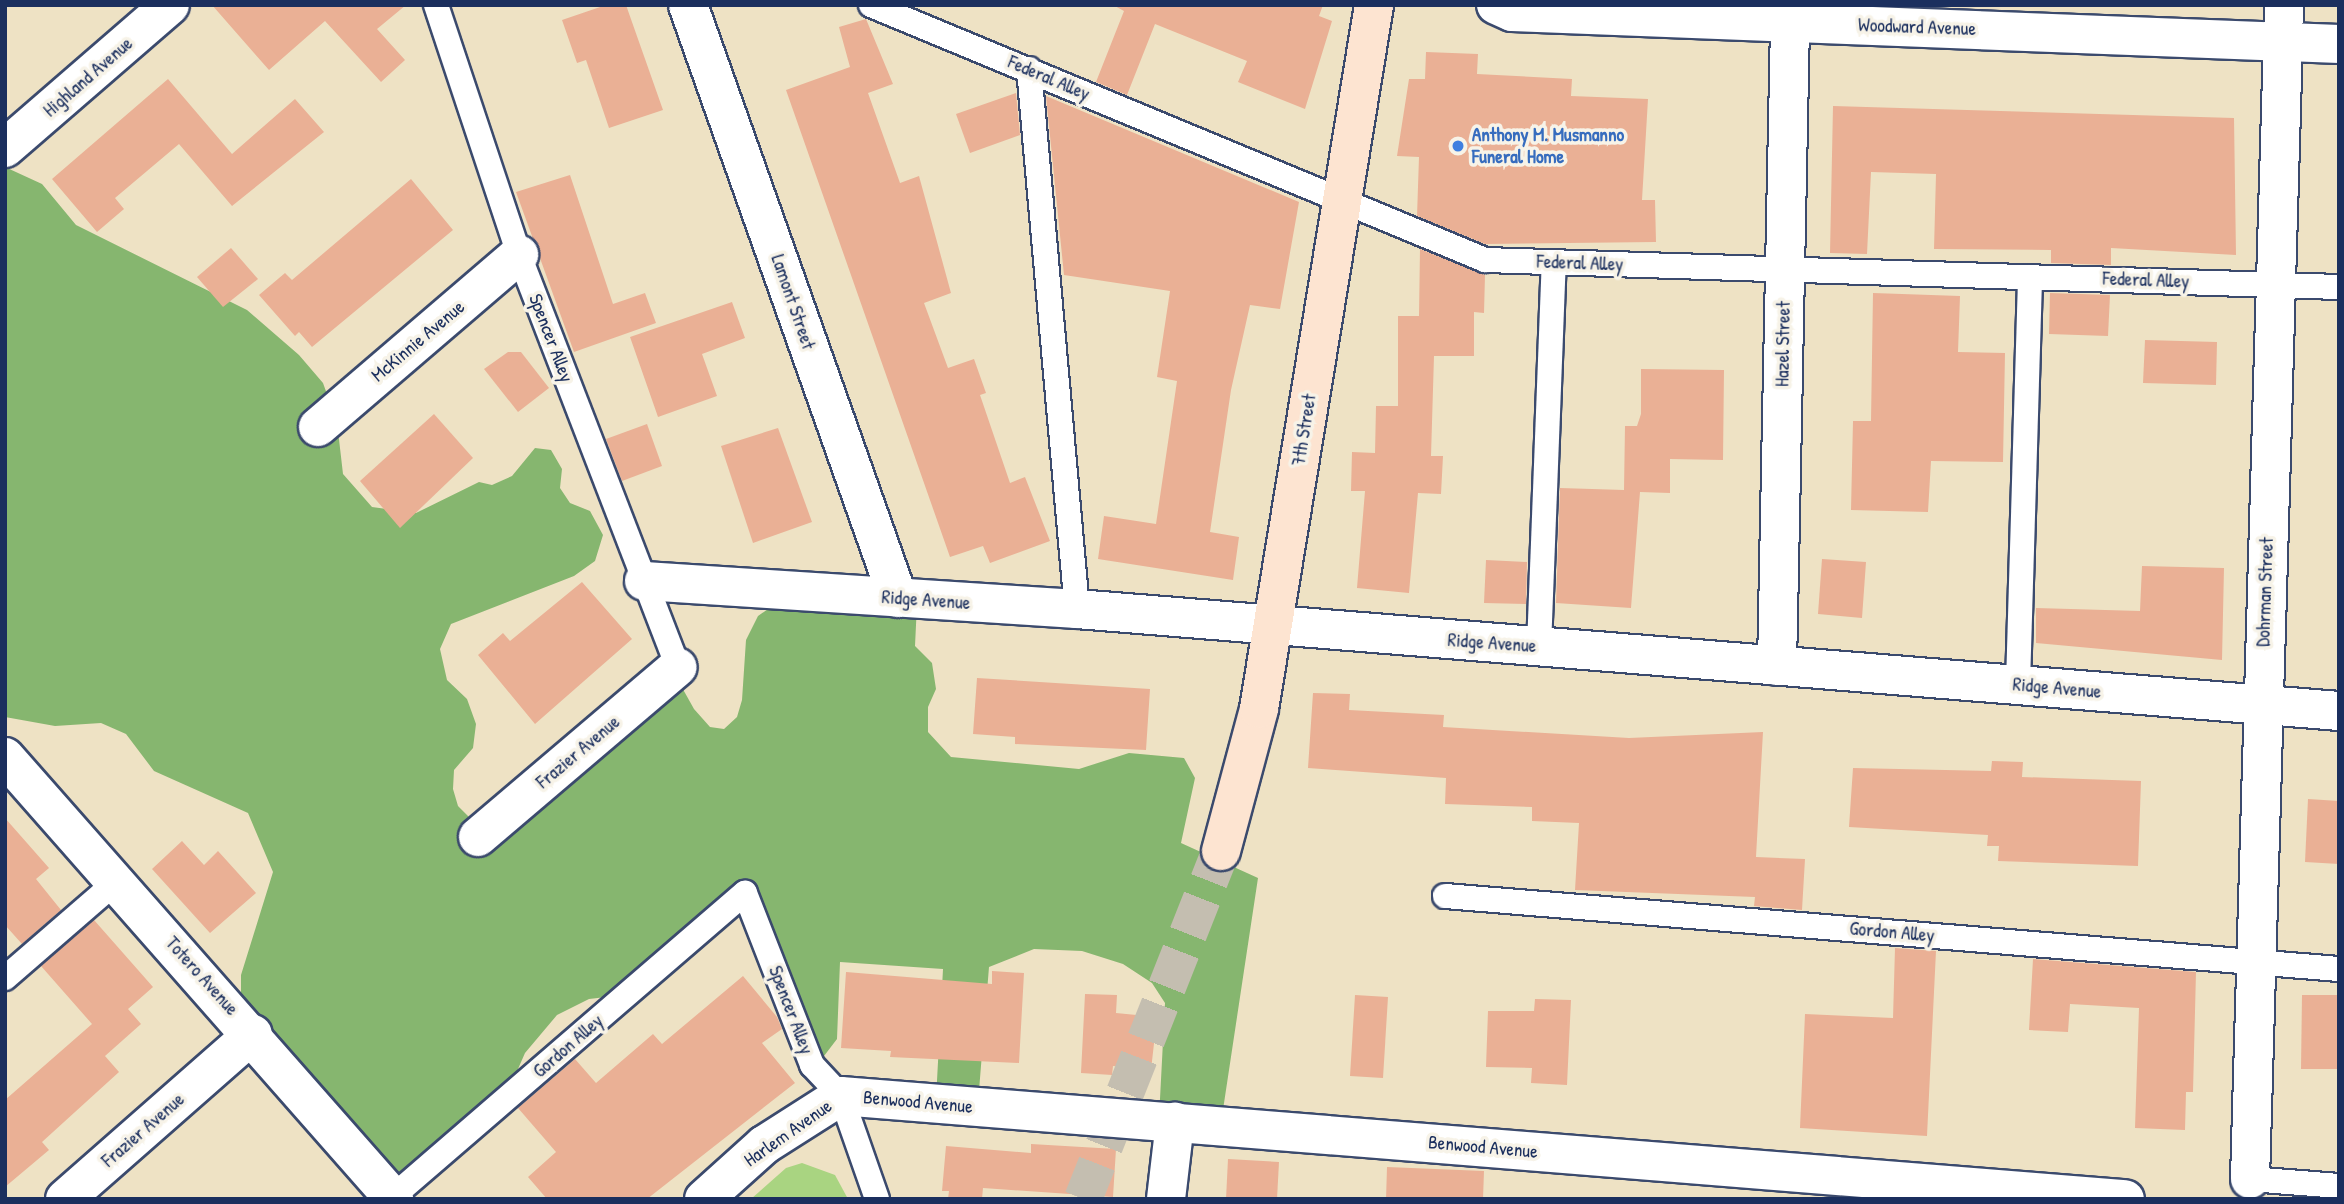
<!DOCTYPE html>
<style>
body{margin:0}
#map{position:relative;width:2344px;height:1204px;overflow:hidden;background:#eee2c4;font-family:"Patrick Hand",sans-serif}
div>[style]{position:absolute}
.green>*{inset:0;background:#a9d481}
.forest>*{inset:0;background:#86b66f}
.building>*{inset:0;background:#eab095}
.secondary-tunnel>*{height:38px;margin-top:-19px;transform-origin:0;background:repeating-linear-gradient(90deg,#c4beb0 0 38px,transparent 0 57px)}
.roads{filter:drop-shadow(2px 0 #3b4a6d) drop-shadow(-2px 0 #3b4a6d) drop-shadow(0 2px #3b4a6d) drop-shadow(0 -2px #3b4a6d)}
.lane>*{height:24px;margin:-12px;padding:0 12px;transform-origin:12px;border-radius:12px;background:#fff}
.street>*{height:38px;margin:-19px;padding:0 19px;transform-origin:19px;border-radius:19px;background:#fff}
.secondary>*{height:38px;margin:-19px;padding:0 19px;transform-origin:19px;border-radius:19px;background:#fde4d1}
.dots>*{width:19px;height:19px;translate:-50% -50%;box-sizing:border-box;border:4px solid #f7f3e8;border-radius:50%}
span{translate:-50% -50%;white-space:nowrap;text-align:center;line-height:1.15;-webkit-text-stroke:7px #f7f3e8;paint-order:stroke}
.street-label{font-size:19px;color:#1b2f5e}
.shop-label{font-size:19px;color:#366cbe;font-weight:700}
.left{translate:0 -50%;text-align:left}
.frame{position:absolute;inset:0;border:7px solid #1b2f5e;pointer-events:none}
</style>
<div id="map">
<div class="green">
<div style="clip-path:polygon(802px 1163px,835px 1175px,848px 1199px,751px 1199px,786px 1168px)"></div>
</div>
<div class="forest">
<div style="clip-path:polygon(5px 167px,42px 184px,76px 225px,247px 310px,299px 355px,323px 383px,337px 422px,343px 474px,372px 507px,416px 513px,479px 482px,492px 485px,512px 476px,535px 448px,551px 450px,562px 469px,560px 488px,570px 503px,590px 511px,603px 535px,595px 561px,574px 576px,451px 624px,440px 649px,447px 680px,467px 699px,476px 724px,473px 748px,454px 770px,453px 789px,458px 806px,471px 819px,675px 675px,694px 709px,710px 727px,724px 729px,737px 717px,742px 700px,746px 640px,758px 616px,787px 596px,917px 604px,915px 646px,932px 663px,936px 689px,928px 707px,928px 732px,951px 757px,1079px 769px,1129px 753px,1184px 758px,1195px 778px,1181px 843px,1258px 878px,1221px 1123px,1159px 1118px,1165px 1003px,1152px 983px,1123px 964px,1082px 951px,1034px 949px,989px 967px,978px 1103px,936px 1099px,943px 969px,840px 962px,837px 1039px,824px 1056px,817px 1055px,755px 911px,735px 916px,615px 996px,589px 999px,557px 1015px,525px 1053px,507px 1094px,393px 1191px,241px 1011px,241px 975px,273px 872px,248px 813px,154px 771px,126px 734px,101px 723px,55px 726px,5px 717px)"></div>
</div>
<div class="building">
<div style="clip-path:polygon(212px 5px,406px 5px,377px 29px,405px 60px,381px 82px,325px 21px,269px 70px)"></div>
<div style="clip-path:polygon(606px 5px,626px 5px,663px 110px,609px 128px,586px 60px,577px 63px,562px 20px)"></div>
<div style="clip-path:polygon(1113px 5px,1323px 5px,1319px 16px,1332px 21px,1305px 109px,1238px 82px,1247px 61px,1155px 24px,1127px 95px,1096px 82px,1124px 11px)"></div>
<div style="clip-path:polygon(866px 19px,893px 84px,868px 93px,900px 183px,919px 176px,951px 293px,924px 303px,948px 368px,974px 359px,986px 393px,980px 395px,1010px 483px,1025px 477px,1050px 541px,990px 563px,983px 546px,950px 557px,786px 90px,850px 67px,839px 27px)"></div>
<div style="clip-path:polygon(1426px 52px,1478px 54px,1477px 74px,1572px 79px,1571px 96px,1648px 99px,1642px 200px,1655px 200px,1656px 242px,1485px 244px,1417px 216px,1419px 157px,1397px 156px,1409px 79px,1425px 79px)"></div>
<div style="clip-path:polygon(168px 79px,232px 154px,295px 99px,324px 132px,232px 206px,179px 144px,115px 198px,124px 209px,97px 232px,52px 179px)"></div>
<div style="clip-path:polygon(1016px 93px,1020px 135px,970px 153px,956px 114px)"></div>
<div style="clip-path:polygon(1046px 96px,1299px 202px,1280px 309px,1250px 305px,1231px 390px,1210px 532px,1239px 537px,1233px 580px,1098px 559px,1104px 516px,1156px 524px,1177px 381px,1157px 377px,1170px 291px,1064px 275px)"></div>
<div style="clip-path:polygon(1833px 106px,2234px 118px,2236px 255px,2111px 248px,2111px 265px,2051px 263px,2051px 250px,1934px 249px,1936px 174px,1871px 172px,1867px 254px,1830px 253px)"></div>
<div style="clip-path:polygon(570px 175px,613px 304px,645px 293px,656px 323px,574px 352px,516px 192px)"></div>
<div style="clip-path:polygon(411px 179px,453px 230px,312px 347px,299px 332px,295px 336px,259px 295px,285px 273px,292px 280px)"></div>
<div style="clip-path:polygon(231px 248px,258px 279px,223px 307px,197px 277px)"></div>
<div style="clip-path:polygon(1420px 249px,1485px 275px,1484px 313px,1474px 312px,1474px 356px,1434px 356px,1431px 456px,1443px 456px,1441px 494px,1418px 493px,1409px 593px,1357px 588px,1365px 491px,1351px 491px,1352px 452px,1375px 453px,1376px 406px,1398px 406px,1398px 316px,1419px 316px)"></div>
<div style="clip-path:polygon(1873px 293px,1960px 296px,1958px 352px,2005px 353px,2003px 462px,1931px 461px,1928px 512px,1851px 510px,1853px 421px,1871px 421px)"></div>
<div style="clip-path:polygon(2050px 293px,2110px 295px,2108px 336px,2049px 334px)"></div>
<div style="clip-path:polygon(732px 302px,745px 338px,702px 354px,717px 396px,658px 417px,630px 337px)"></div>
<div style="clip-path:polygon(2145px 340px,2217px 342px,2216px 385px,2143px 383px)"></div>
<div style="clip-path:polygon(508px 352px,521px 352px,549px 388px,518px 412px,484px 369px)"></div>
<div style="clip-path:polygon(1641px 369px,1724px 370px,1723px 460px,1670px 459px,1670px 493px,1640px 492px,1631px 608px,1556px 603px,1560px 488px,1624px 490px,1625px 426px,1637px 426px,1641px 414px)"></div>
<div style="clip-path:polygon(434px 414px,473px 458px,400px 528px,360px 481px)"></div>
<div style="clip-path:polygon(647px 424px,662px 466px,622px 481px,606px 439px)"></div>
<div style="clip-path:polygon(778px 428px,812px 522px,753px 543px,721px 446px)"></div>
<div style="clip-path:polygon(1822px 559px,1866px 562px,1862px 618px,1818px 614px)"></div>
<div style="clip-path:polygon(1486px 560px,1527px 562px,1526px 604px,1484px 603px)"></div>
<div style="clip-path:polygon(2142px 566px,2224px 568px,2222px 660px,2036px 643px,2036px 608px,2140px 611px)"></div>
<div style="clip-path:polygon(582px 582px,632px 639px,535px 724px,478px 655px,503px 633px,510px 641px)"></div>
<div style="clip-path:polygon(977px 678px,1150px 689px,1146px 750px,1015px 744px,1015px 737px,973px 734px)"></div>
<div style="clip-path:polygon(1313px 693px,1350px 694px,1349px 710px,1444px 715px,1443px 727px,1629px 738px,1763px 732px,1756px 857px,1805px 859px,1802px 910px,1754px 906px,1755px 897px,1575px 890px,1579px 823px,1532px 821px,1532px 807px,1445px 804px,1446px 778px,1308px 768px)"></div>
<div style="clip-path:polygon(1992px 761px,2023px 762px,2022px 777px,2141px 781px,2138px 866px,1998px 861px,1999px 846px,1987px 846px,1988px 835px,1849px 827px,1853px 768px,1991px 771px)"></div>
<div style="clip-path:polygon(2308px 799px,2339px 801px,2339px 864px,2305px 862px)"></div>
<div style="clip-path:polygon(5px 818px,49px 868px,36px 879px,61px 910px,22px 944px,5px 925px)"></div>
<div style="clip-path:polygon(182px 841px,204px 865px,218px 851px,256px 893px,210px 933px,152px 869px)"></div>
<div style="clip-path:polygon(94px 920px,153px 987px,128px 1009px,141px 1024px,105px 1056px,119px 1072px,42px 1142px,49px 1150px,5px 1187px,5px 1100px,92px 1024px,41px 966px)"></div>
<div style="clip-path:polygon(1895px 948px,1936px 951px,1927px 1136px,1800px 1128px,1805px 1014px,1893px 1018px)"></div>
<div style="clip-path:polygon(2033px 959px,2196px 972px,2193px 1092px,2186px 1092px,2185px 1130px,2135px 1128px,2139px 1008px,2070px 1004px,2068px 1032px,2029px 1030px)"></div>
<div style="clip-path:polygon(992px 971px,1024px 973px,1019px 1063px,890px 1057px,891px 1051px,841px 1048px,846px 972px,992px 984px)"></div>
<div style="clip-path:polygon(743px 976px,777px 1017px,782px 1029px,762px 1043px,795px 1083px,647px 1199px,547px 1199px,528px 1177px,556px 1152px,518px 1108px,575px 1059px,596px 1083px,653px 1034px,662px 1044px)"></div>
<div style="clip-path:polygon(1085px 994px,1117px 995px,1116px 1013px,1157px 1017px,1151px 1070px,1113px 1066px,1112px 1075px,1081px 1073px)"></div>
<div style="clip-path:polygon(1355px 995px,1388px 997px,1383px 1078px,1350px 1076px)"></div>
<div style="clip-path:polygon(2302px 995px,2339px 995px,2339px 1069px,2301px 1069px)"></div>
<div style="clip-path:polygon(1535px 999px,1571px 1000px,1567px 1085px,1531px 1083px,1532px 1068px,1486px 1067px,1488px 1011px,1534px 1011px)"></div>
<div style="clip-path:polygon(1031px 1144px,1116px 1149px,1113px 1197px,983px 1188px,982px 1199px,948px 1199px,949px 1191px,942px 1191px,946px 1146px,1031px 1153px)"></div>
<div style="clip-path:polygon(1228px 1159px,1279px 1162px,1277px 1199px,1226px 1199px)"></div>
<div style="clip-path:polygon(1387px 1167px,1484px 1171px,1483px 1199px,1386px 1199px)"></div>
</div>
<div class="secondary-tunnel">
<div style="left:1083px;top:1199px;width:374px;rotate:-68.4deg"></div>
</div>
<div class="roads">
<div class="lane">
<div style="left:436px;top:5px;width:263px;rotate:71.6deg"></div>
<div style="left:519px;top:255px;width:442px;rotate:68.9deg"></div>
<div style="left:871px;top:5px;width:665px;rotate:22.55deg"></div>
<div style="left:1485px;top:260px;width:854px;rotate:1.81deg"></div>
<div style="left:1029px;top:69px;width:542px;rotate:84.92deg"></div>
<div style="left:1539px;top:647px;width:385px;rotate:-87.8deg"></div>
<div style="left:2018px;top:684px;width:407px;rotate:-88.3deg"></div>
<div style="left:1445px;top:896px;width:897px;rotate:4.67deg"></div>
<div style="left:5px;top:978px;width:148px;rotate:-40.9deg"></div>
<div style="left:2250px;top:1179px;width:89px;rotate:4.5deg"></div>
<div style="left:390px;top:1199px;width:469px;rotate:-40.8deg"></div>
<div style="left:745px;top:893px;width:185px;rotate:68.7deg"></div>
<div style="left:812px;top:1065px;width:42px;rotate:46.9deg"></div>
<div style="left:841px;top:1096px;width:109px;rotate:70.7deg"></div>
</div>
<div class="street">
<div style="left:688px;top:5px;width:629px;rotate:70.5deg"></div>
<div style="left:1496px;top:5px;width:17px;rotate:24deg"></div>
<div style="left:1512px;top:12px;width:828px;rotate:2.22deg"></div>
<div style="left:5px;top:148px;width:218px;rotate:-40.9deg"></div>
<div style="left:318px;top:427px;width:265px;rotate:-40.6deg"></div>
<div style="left:644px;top:581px;width:434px;rotate:3.7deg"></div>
<div style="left:1077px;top:609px;width:1266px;rotate:4.62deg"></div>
<div style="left:1777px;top:666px;width:644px;rotate:-88.84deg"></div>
<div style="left:5px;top:757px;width:589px;rotate:48.65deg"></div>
<div style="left:478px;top:837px;width:262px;rotate:-40.4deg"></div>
<div style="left:2250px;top:1179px;width:1174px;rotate:-88.34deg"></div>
<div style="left:65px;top:1199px;width:250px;rotate:-41.3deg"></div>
<div style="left:704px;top:1199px;width:81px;rotate:-42deg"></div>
<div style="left:764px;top:1145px;width:91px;rotate:-32.5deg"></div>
<div style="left:841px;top:1096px;width:1288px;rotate:4.59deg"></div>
<div style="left:1166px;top:1199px;width:78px;rotate:-83.3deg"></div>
</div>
<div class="secondary">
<div style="left:1221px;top:851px;width:147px;rotate:-75deg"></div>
<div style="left:1259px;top:709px;width:713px;rotate:-80.72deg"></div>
</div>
</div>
<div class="dots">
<div style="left:1458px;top:146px;background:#3f7fe0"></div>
</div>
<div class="street-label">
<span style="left:1917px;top:27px;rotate:2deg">Woodward Avenue</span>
<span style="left:88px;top:77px;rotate:-41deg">Highland Avenue</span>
<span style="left:1049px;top:78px;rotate:23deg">Federal Alley</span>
<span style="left:1580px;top:263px;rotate:2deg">Federal Alley</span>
<span style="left:2146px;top:280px;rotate:2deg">Federal Alley</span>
<span style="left:793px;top:302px;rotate:71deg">Lamont Street</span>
<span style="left:551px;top:338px;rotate:69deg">Spencer Alley</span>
<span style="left:418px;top:341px;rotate:-40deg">McKinnie Avenue</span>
<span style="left:1783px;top:344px;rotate:-89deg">Hazel Street</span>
<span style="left:1304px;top:430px;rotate:-81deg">7th Street</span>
<span style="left:2265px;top:592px;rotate:-88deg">Dohrman Street</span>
<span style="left:926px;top:600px;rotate:4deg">Ridge Avenue</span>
<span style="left:1492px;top:643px;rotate:4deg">Ridge Avenue</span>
<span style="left:2057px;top:688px;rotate:5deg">Ridge Avenue</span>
<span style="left:578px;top:752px;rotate:-40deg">Frazier Avenue</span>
<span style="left:1892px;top:932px;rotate:5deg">Gordon Alley</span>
<span style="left:202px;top:976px;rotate:48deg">Totero Avenue</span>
<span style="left:791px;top:1010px;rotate:69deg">Spencer Alley</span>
<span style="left:568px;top:1046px;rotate:-41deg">Gordon Alley</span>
<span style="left:918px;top:1102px;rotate:5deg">Benwood Avenue</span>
<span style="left:143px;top:1130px;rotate:-41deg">Frazier Avenue</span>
<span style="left:788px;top:1133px;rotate:-35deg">Harlem Avenue</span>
<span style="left:1483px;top:1147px;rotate:5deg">Benwood Avenue</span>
</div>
<div class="shop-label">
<span class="left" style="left:1472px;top:146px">Anthony M. Musmanno<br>Funeral Home</span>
</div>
<div class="frame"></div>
</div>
